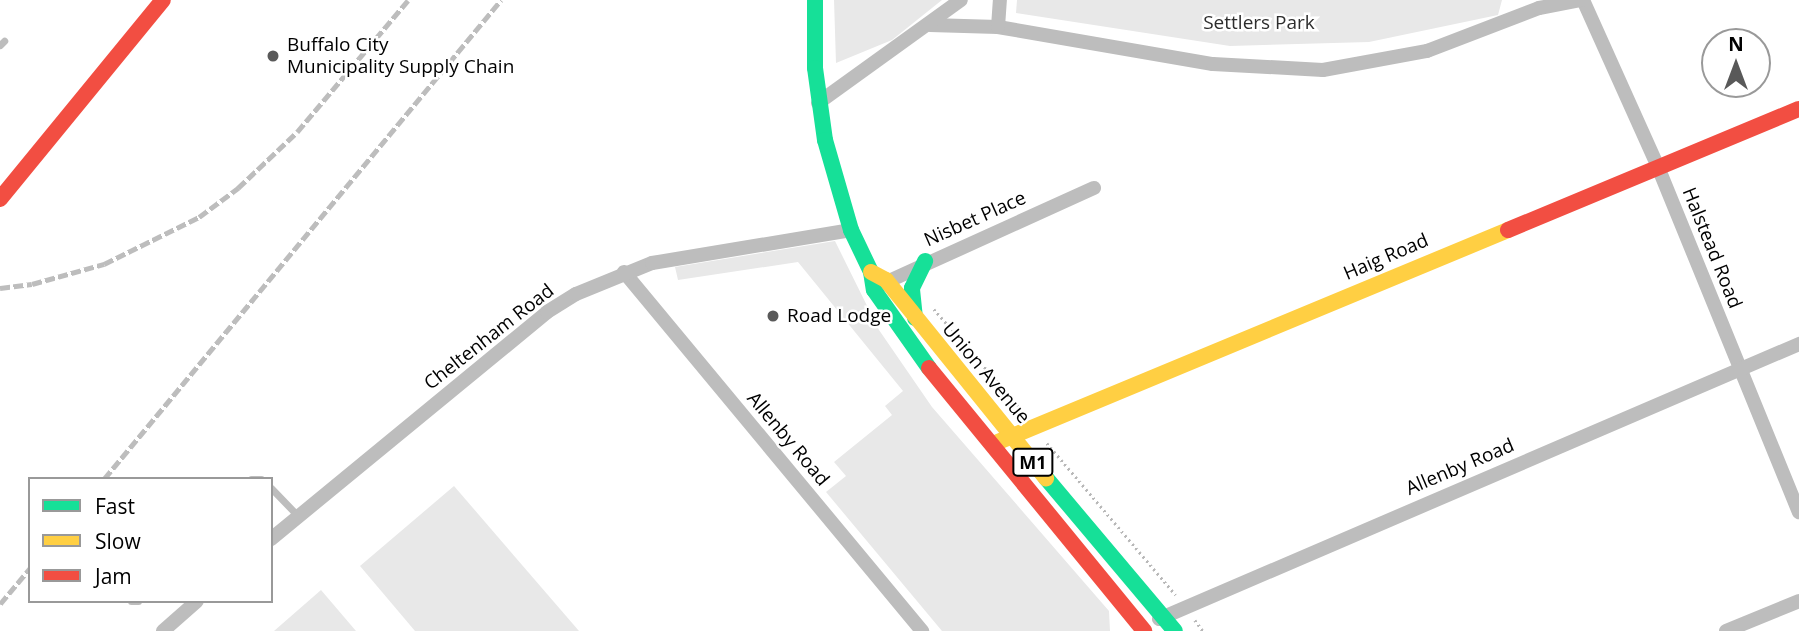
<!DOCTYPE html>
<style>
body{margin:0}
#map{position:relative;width:1799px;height:631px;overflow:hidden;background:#fff;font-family:"Open Sans",sans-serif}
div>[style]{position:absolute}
.green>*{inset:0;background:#e8e8e8}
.path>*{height:2.5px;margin-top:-1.25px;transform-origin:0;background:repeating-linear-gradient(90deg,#b8b8b8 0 2px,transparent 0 5.5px)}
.lane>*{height:7px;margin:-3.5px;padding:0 3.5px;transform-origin:3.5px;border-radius:3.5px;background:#bdbdbd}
.street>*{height:14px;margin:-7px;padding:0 7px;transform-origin:7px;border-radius:7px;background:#bdbdbd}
.fast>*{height:16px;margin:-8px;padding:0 8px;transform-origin:8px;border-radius:8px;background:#16e098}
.slow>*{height:16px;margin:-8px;padding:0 8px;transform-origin:8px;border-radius:8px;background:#ffcf43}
.jam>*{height:16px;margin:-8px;padding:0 8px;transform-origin:8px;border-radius:8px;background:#f24e42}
.rail>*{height:4.5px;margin-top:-2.25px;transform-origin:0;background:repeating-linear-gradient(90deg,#bdbdbd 0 10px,transparent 0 13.5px)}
.dots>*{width:19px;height:19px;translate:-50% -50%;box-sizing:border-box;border:4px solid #fff;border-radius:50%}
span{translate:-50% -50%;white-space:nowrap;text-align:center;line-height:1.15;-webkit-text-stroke:5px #fff;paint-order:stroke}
.shield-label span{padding:2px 5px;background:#fff;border:2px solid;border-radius:5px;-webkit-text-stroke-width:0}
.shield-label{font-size:18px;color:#000;font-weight:700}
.park-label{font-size:19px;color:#2d2d2d}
.poi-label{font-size:19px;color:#000}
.left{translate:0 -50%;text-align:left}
.street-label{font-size:19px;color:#000}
.legend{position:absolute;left:28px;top:477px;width:245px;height:126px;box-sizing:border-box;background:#fff;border:2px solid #999;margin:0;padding:9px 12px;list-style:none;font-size:21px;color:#000}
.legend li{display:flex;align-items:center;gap:14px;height:35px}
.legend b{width:35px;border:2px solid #999}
.north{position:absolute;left:1701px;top:28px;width:70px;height:70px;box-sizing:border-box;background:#fff;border:2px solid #999;border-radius:50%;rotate:0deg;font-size:19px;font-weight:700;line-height:28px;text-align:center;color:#000}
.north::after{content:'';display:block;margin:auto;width:24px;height:32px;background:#595959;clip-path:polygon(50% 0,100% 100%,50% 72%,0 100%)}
</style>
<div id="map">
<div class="green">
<div style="clip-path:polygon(834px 0,942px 0,892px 40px,836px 63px)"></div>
<div style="clip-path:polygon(1017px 0,1502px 0,1498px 15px,1369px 42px,1230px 46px,1016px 13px)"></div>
<div style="clip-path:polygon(835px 241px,879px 330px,932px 407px,1109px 611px,1110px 631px,942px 631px,826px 492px,846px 476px,834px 462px,892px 415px,885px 406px,903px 391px,798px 262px,678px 280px,675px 267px)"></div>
<div style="clip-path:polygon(454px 486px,579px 631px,415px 631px,360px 566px)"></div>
<div style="clip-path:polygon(321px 590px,356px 631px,274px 631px)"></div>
</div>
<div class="path">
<div style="left:934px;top:309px;width:137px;rotate:48.9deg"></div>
<div style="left:1047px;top:443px;width:199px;rotate:49.7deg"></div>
<div style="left:1195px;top:620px;width:14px;rotate:54deg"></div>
</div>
<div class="lane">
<div style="left:0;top:45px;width:6px;rotate:-45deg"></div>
<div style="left:251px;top:479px;width:10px"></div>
<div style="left:271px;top:488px;width:39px;rotate:46deg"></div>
<div style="left:131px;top:601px;width:7px"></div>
</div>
<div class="street">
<div style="left:1583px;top:0;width:183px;rotate:65.8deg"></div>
<div style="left:1658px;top:167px;width:373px;rotate:67.8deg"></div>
<div style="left:930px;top:25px;width:68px;rotate:1.7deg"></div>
<div style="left:998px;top:27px;width:218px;rotate:9.8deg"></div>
<div style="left:1213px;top:64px;width:110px;rotate:3.1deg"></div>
<div style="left:1323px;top:70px;width:106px;rotate:-10.4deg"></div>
<div style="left:1427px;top:51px;width:120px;rotate:-21deg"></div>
<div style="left:1539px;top:8px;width:43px;rotate:-10.8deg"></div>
<div style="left:998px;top:27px;width:27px;rotate:-86deg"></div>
<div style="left:818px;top:103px;width:176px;rotate:-35.8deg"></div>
<div style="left:624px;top:272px;width:467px;rotate:50.3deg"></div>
<div style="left:880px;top:285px;width:235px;rotate:-24.4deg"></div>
<div style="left:271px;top:539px;width:357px;rotate:-39.4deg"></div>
<div style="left:547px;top:312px;width:34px;rotate:-32deg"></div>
<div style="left:576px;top:294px;width:82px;rotate:-22.2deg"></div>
<div style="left:652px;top:263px;width:202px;rotate:-9.4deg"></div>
<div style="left:1159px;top:619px;width:697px;rotate:-23.25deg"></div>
<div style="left:163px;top:631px;width:45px;rotate:-41.4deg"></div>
<div style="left:1726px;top:631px;width:79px;rotate:-22.3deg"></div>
</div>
<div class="fast">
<div style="left:815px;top:0;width:68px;rotate:90deg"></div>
<div style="left:815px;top:68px;width:73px;rotate:82.1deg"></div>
<div style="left:825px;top:140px;width:94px;rotate:73.9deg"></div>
<div style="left:851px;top:230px;width:47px;rotate:64.5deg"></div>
<div style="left:871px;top:272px;width:18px;rotate:81deg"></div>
<div style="left:874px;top:290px;width:95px;rotate:54.8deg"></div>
<div style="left:915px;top:318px;width:30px;rotate:-96deg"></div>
<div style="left:912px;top:288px;width:30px;rotate:-64deg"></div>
<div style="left:1046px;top:478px;width:200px;rotate:49.9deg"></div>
</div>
<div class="slow">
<div style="left:871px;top:272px;width:17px;rotate:28deg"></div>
<div style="left:886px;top:280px;width:255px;rotate:51.1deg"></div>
<div style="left:998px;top:442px;width:552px;rotate:-22.57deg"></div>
</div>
<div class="jam">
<div style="left:0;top:199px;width:257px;rotate:-50.7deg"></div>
<div style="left:1508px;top:230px;width:315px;rotate:-22.6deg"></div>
<div style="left:929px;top:368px;width:340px;rotate:50.7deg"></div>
</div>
<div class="rail">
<div style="left:0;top:288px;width:32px;rotate:-7deg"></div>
<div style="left:32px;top:284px;width:75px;rotate:-15.5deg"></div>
<div style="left:104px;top:264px;width:106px;rotate:-26.3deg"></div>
<div style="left:199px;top:217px;width:49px;rotate:-36.6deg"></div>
<div style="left:238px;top:188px;width:81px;rotate:-43.5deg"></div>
<div style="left:297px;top:132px;width:172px;rotate:-49.9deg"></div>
<div style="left:104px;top:479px;width:622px;rotate:-50.35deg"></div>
<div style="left:0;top:604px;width:47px;rotate:-50.2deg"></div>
</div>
<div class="dots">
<div style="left:273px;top:56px;background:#595959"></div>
<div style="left:773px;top:316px;background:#595959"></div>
</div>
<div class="shield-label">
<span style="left:1033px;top:462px">M1</span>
</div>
<div class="park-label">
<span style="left:1259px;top:23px">Settlers Park</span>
</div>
<div class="poi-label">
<span class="left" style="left:287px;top:56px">Buffalo City<br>Municipality Supply Chain</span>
<span class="left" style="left:787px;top:316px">Road Lodge</span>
</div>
<div class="street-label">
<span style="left:975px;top:219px;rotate:-24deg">Nisbet Place</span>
<span style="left:1712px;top:248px;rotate:68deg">Halstead Road</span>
<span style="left:1386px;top:257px;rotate:-23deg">Haig Road</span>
<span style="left:489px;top:337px;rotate:-38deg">Cheltenham Road</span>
<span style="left:986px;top:373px;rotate:50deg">Union Avenue</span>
<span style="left:788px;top:439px;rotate:50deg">Allenby Road</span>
<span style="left:1460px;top:467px;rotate:-23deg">Allenby Road</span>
</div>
<ul class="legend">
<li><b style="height:9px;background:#16e098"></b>Fast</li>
<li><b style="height:9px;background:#ffcf43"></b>Slow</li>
<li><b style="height:9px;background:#f24e42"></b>Jam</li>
</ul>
<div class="north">N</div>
</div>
